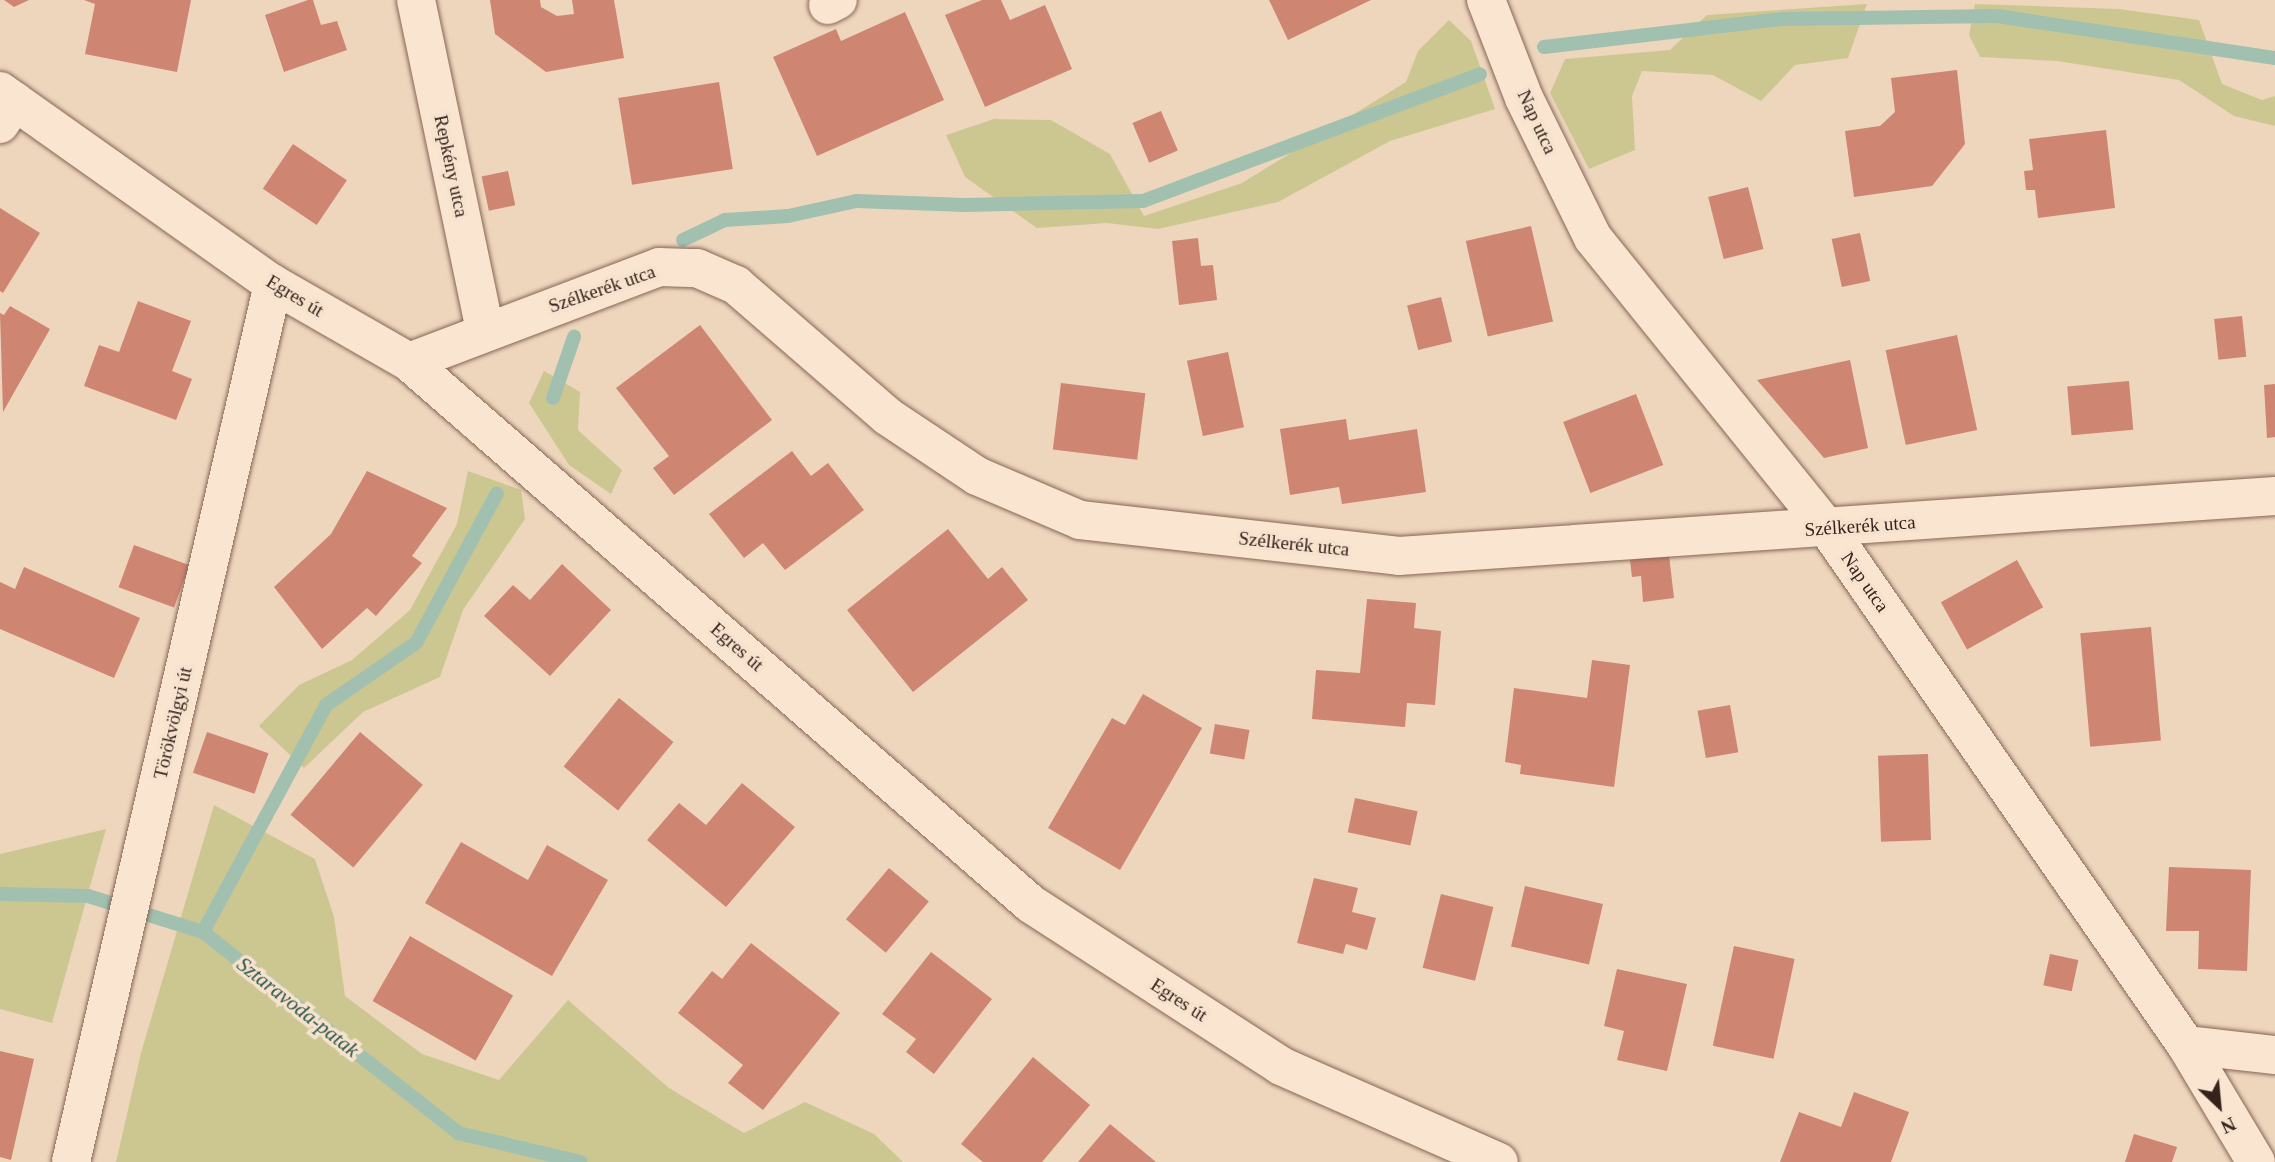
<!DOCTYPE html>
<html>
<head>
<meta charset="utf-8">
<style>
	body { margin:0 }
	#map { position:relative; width:2275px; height:1162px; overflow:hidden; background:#eed6bd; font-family:"Times New Roman",serif }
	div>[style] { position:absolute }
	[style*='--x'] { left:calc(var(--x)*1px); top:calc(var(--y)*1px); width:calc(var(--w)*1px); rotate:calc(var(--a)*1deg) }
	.green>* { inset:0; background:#ccc791 }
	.stream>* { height:14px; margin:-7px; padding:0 7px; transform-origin:7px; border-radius:7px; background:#a1c0b0 }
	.building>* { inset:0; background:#ce8572; transform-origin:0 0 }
	.roads { filter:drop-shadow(0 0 2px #876656) drop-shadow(0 0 2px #876656) }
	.street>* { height:38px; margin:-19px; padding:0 19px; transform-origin:19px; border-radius:19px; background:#f9e5d0 }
	.secondary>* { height:38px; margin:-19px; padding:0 19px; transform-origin:19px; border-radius:19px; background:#f9e5d0 }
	span { translate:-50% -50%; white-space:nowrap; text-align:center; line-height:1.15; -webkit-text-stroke:7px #f6e2cd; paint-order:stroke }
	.street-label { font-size:19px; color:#35231b }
	.water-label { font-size:21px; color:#2a564a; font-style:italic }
	.north { position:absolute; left:2184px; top:1071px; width:70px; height:70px; -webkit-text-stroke:5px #f6e2cd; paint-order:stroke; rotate:154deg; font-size:19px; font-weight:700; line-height:28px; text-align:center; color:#35231b }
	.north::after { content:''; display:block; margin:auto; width:24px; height:32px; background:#35231b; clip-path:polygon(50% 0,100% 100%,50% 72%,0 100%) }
</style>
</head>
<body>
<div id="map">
	<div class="green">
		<i style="clip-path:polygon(1867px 4px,1848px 58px,1795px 65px,1761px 101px,1713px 75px,1642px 71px,1632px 96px,1635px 150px,1589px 169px,1550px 93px,1565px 59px,1670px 50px,1707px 15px)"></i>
		<i style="clip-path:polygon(1975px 4px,2119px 9px,2199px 20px,2222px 84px,2262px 100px,2275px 96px,2275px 126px,2234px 116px,2179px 80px,2057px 61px,1980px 57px,1969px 35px)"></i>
		<i style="clip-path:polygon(1449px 20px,1471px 41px,1495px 109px,1390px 141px,1278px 202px,1158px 229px,1107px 223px,1037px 228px,965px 177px,946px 135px,994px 119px,1051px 120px,1110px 154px,1144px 216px,1242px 183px,1406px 82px,1418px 51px)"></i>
		<i style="clip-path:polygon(544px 371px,580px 392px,578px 430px,622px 470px,611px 494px,569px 465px,529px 403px)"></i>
		<i style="clip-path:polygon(468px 471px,521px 490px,525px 519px,463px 610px,440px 677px,363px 712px,304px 768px,259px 726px,299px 685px,352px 660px,410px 610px,457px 524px)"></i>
		<i style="clip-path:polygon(214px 805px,315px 859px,334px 917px,345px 996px,422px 1054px,499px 1080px,568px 1000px,669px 1088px,744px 1133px,805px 1102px,874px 1134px,903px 1162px,116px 1162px,141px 1053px)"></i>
		<i style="clip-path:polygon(106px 829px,52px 1023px,0 1009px,0 854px)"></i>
	</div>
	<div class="stream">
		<i style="--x:1544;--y:47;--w:241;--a:-6.7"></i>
		<i style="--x:1783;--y:19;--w:214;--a:-0.8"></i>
		<i style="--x:1997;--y:16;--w:281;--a:8.6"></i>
		<i style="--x:683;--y:240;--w:47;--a:-25.5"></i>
		<i style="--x:725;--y:220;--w:63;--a:-3.6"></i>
		<i style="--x:788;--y:216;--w:70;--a:-12.4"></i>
		<i style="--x:856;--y:201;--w:109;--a:2.1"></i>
		<i style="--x:965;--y:205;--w:178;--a:-1.3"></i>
		<i style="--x:1143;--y:201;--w:360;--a:-20.6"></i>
		<i style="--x:553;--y:398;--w:65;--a:-71"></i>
		<i style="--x:0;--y:894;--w:88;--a:1.3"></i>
		<i style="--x:88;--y:896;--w:121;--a:17.4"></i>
		<i style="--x:203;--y:932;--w:325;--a:38.2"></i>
		<i style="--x:458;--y:1133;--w:126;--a:13.3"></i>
		<i style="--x:203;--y:932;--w:258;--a:-61.5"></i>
		<i style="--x:326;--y:705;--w:109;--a:-34.6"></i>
		<i style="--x:416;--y:643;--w:170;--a:-61.6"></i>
	</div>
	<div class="building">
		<i style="clip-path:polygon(4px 0,29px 0,14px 7px)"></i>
		<i style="clip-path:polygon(191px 0,177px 72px,85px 54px,95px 4px,84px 0)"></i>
		<i style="clip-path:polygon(308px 0,313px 0,321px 25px,337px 21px,347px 50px,284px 72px,265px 15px)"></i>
		<i style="clip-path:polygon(490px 0,540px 0,541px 7px,557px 16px,574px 14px,572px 0,614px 0,624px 58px,546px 72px,495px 34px)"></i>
		<i style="clip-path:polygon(982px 0,1001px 0,1010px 20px,1045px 5px,1072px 69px,985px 107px,945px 15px)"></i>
		<i style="clip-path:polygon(1269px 0,1371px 0,1288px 40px)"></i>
		<i style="clip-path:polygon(905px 12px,944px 100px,817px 156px,773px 57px,836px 29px,841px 41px)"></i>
		<i style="clip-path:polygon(1957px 70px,1965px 144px,1932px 186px,1854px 197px,1845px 131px,1880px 126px,1895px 112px,1891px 78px)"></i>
		<i style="left:719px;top:82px;width:88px;height:102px;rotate:81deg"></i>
		<i style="left:1161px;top:111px;width:43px;height:31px;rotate:67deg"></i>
		<i style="clip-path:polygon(2106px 130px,2115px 208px,2038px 218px,2035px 190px,2026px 190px,2024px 171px,2033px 170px,2029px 139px)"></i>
		<i style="left:293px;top:144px;width:65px;height:54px;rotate:34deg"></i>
		<i style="left:508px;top:171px;width:35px;height:27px;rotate:78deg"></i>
		<i style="left:1748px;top:187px;width:64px;height:41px;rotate:76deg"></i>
		<i style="clip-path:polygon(0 208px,40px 233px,3px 293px,0 291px)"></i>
		<i style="left:1531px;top:226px;width:98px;height:67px;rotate:77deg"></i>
		<i style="left:1860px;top:233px;width:49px;height:29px;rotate:78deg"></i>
		<i style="clip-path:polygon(1198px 238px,1201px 266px,1213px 265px,1217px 300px,1179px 305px,1172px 241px)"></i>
		<i style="left:1441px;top:297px;width:46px;height:35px;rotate:76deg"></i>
		<i style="clip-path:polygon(138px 301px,191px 321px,172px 371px,192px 379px,176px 420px,84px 386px,99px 345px,119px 352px)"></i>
		<i style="clip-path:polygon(10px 306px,50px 329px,3px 412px,0 313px,4px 315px)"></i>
		<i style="left:2242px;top:316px;width:41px;height:28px;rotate:84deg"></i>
		<i style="clip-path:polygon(700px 325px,772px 420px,674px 495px,653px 468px,669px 456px,616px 388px)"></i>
		<i style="left:1957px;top:335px;width:97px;height:73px;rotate:78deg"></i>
		<i style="left:1228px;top:352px;width:77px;height:42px;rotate:78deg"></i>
		<i style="clip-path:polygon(1850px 360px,1868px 448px,1824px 458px,1757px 380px)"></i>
		<i style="left:2129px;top:381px;width:49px;height:62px;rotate:85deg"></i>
		<i style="left:1061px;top:383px;width:85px;height:67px;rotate:7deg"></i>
		<i style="clip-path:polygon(2275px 384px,2275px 437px,2267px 438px,2264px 385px)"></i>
		<i style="left:1636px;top:394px;width:76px;height:78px;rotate:69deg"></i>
		<i style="clip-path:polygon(1346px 419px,1349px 440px,1417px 429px,1426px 492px,1342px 504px,1339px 487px,1290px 495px,1280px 429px)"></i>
		<i style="clip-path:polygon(792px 451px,811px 476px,828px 463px,864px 510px,785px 570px,763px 543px,744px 558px,709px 514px)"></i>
		<i style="clip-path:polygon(367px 471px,447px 508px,412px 556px,422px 563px,376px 616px,367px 608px,322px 649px,274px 587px,331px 534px)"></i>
		<i style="clip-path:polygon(948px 529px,988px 579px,1002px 567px,1028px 600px,913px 692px,847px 610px)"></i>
		<i style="left:134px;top:545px;width:59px;height:45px;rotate:20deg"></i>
		<i style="clip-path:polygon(1669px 555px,1674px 598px,1643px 602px,1641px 576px,1632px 577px,1630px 560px)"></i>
		<i style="left:2017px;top:560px;width:54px;height:87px;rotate:61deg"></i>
		<i style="clip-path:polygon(562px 564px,611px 610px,550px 676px,484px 616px,513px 585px,530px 600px)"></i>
		<i style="clip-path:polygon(24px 567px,140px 618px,114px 678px,0 629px,0 582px,15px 589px)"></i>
		<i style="clip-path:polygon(1367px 599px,1416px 603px,1414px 628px,1441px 631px,1435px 705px,1407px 703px,1405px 727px,1312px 719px,1316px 670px,1360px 673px)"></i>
		<i style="left:2151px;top:627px;width:114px;height:71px;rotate:85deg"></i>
		<i style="clip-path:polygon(1592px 660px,1630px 665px,1614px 787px,1520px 774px,1521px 765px,1505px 762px,1514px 688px,1587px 698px)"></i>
		<i style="clip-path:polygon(1143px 694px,1202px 728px,1120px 870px,1048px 828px,1112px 718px,1125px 725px)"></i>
		<i style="left:619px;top:698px;width:70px;height:88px;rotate:39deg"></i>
		<i style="left:1730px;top:705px;width:48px;height:33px;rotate:80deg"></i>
		<i style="left:1215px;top:724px;width:35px;height:30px;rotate:10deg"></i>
		<i style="left:207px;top:732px;width:65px;height:43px;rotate:19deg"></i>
		<i style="left:360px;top:732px;width:82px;height:108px;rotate:40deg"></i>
		<i style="left:1928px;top:754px;width:86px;height:50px;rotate:88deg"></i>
		<i style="clip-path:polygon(742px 783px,795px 827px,726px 907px,647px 840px,679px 803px,706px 825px)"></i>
		<i style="left:1355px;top:798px;width:64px;height:35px;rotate:12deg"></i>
		<i style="clip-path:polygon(461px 842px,528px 880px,547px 845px,608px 880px,552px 976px,425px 903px)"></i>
		<i style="clip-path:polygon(2169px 867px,2251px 870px,2247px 971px,2198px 969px,2199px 931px,2166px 931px)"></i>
		<i style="left:889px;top:868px;width:52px;height:67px;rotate:40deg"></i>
		<i style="clip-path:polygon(1314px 878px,1358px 888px,1352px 912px,1376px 918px,1367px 950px,1346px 944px,1343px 954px,1297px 943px)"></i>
		<i style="left:1525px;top:886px;width:80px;height:62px;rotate:13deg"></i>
		<i style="left:1441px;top:894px;width:54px;height:76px;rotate:14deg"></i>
		<i style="left:410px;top:936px;width:119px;height:75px;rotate:30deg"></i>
		<i style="clip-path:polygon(751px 943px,840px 1013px,763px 1110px,728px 1083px,743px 1065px,678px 1013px,712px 971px,722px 979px)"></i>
		<i style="left:1734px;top:946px;width:62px;height:102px;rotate:12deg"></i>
		<i style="clip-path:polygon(931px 952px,992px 999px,934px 1074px,906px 1052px,916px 1039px,882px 1014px)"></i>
		<i style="left:2050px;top:954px;width:29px;height:32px;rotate:12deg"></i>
		<i style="clip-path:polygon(1617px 969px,1687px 984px,1667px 1071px,1617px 1060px,1624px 1031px,1604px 1026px)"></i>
		<i style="clip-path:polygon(0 1051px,34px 1059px,11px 1160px,0 1157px)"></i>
		<i style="clip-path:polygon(1033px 1057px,1090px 1105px,1042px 1162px,983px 1162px,961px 1144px)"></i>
		<i style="clip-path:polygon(1854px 1092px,1909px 1112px,1891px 1162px,1780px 1162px,1799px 1112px,1841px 1127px)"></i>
		<i style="clip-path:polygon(1110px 1124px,1156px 1162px,1078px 1162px)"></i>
		<i style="clip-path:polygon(2134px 1134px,2177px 1147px,2172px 1162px,2125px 1162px)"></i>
	</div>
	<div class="roads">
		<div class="street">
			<i style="--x:416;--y:0;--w:338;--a:78.2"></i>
			<i style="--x:1486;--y:0;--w:105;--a:68.8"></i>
			<i style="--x:1524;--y:98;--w:156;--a:63.8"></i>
			<i style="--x:1593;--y:238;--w:374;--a:51.1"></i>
			<i style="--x:1828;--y:529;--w:628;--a:55.25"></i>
			<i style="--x:2186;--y:1045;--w:136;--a:59.1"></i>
			<i style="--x:828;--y:5;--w:11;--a:-27"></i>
			<i style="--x:0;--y:124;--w:27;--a:-57"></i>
			<i style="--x:273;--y:284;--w:157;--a:29.8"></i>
			<i style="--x:409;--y:362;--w:825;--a:41.07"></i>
			<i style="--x:1031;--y:904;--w:298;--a:32.9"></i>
			<i style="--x:1281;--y:1066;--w:238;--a:23.8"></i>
			<i style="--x:409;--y:362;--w:267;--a:-20.8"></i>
			<i style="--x:659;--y:267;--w:38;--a:2"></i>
			<i style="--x:697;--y:268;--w:43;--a:23.6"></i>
			<i style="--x:736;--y:285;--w:200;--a:40.9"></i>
			<i style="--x:887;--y:416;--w:108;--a:33.7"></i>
			<i style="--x:977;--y:476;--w:112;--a:23.1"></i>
			<i style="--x:1080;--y:520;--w:321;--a:6.4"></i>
			<i style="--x:1399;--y:556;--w:878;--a:-3.92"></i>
			<i style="--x:2186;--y:1045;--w:90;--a:6.4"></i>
		</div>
		<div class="secondary">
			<i style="--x:0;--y:91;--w:334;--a:35.3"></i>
			<i style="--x:273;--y:284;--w:901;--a:102.96"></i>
		</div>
	</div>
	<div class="street-label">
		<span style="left:1537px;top:122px;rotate:65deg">Nap utca</span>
		<span style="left:451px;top:166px;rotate:78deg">Repkény utca</span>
		<span style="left:602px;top:289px;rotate:-19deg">Szélkerék utca</span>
		<span style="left:295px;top:296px;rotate:31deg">Egres út</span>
		<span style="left:1860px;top:526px;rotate:-4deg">Szélkerék utca</span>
		<span style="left:1294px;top:544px;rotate:6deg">Szélkerék utca</span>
		<span style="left:1865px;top:582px;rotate:55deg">Nap utca</span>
		<span style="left:737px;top:647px;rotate:41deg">Egres út</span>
		<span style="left:173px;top:723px;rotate:-77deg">Törökvölgyi út</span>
		<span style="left:1179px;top:1000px;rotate:33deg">Egres út</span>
	</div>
	<div class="water-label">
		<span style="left:298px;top:1007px;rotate:38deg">Sztaravoda-patak</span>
	</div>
	<div class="north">N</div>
</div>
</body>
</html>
